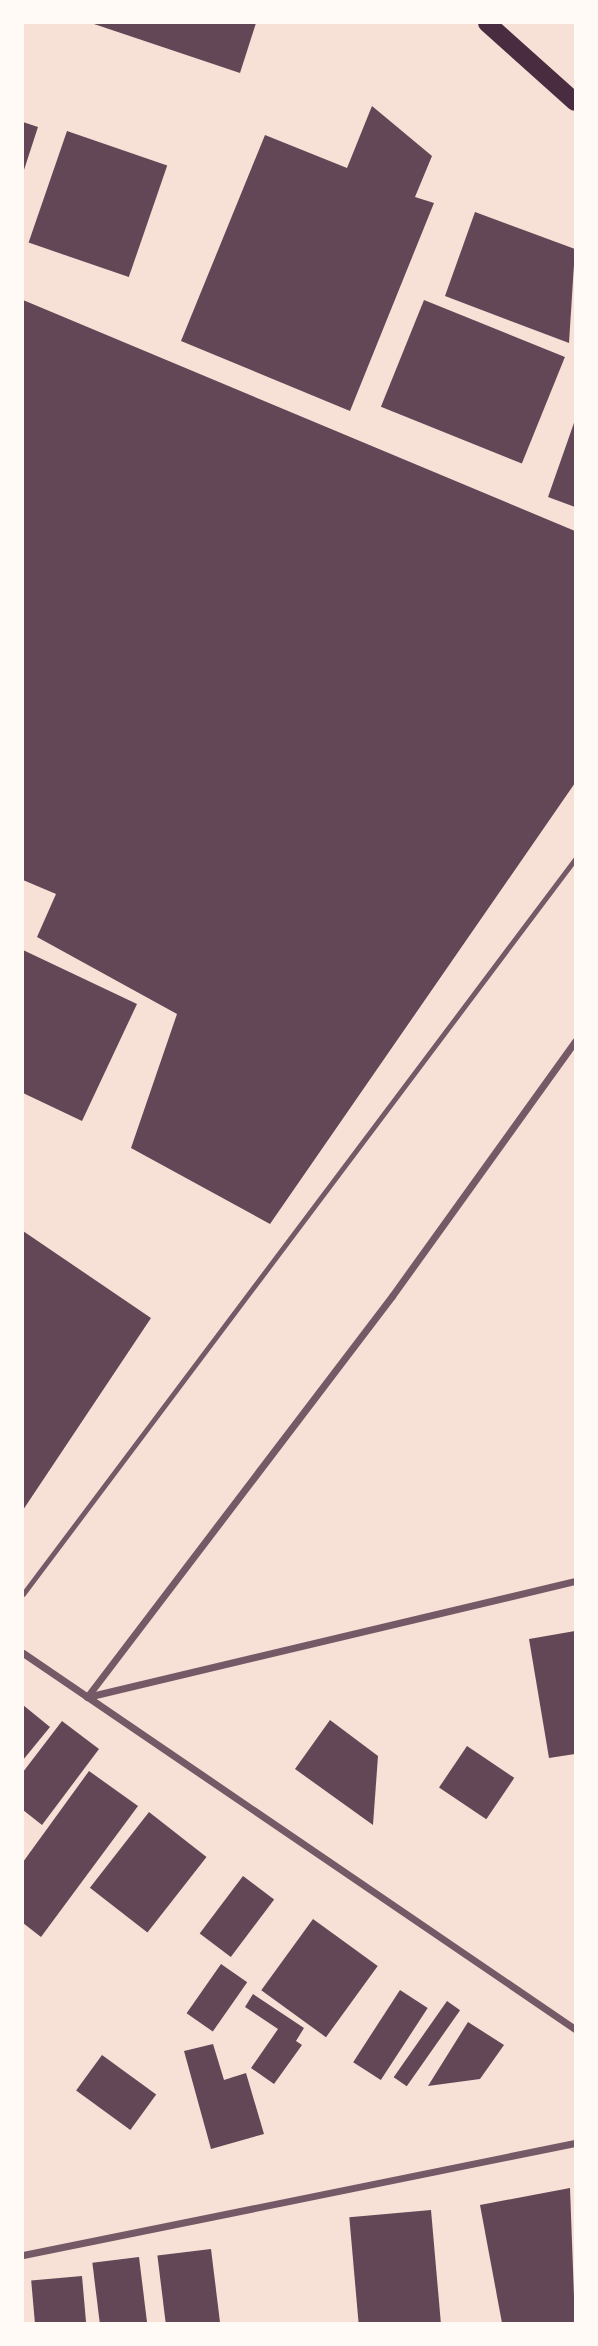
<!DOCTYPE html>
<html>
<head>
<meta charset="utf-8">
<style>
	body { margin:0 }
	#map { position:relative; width:598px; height:2346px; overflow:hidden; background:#f7e1d7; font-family:Figtree,sans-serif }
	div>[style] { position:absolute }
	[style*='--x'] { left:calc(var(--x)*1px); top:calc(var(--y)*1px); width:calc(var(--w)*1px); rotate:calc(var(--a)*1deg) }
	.building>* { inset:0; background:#644757; transform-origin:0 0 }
	.service>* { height:5px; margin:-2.5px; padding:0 2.5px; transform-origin:2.5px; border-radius:2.5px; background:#755966 }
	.minor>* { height:7px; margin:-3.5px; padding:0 3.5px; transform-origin:3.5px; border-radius:3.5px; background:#755966 }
	.primary>* { height:18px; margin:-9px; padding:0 9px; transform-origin:9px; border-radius:9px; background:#4a2c40 }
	span { translate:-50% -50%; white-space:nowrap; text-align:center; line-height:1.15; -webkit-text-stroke:7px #fffaf5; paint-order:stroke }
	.frame { position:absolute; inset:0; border:24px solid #fffaf5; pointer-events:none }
</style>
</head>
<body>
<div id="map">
	<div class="building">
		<i style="clip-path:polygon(91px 23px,256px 23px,240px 73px)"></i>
		<i style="clip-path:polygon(372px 106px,432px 156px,415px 197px,434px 203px,350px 411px,181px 341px,265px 135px,347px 168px)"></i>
		<i style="clip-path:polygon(23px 122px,38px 127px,23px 173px)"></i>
		<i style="left:67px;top:131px;width:106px;height:118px;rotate:19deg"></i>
		<i style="clip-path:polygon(475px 212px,575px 249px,569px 343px,445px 296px)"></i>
		<i style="clip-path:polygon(23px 300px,575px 531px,575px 783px,270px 1224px,131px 1148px,177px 1014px,37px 937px,56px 894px,23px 880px)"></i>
		<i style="left:424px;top:300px;width:152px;height:115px;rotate:22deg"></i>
		<i style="clip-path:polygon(575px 420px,575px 507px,548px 497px)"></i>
		<i style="clip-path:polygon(23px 950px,137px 1004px,82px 1121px,23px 1093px)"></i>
		<i style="clip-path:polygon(23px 1231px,151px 1318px,23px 1510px)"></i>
		<i style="clip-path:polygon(575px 1631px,575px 1754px,549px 1758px,529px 1639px)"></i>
		<i style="clip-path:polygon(23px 1705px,50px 1727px,23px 1760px)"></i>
		<i style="clip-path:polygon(330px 1720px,378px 1756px,373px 1825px,295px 1769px)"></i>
		<i style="clip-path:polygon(62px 1721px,99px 1749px,42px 1825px,23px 1810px,23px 1772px)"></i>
		<i style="left:467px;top:1746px;width:57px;height:50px;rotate:34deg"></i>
		<i style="clip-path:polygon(89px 1771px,138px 1806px,41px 1937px,23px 1923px,23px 1862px)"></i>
		<i style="left:149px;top:1812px;width:73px;height:96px;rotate:38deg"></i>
		<i style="left:243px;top:1876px;width:39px;height:72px;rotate:37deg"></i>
		<i style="left:313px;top:1919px;width:80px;height:88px;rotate:36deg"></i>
		<i style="left:221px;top:1964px;width:32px;height:60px;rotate:35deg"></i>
		<i style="left:400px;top:1990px;width:33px;height:86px;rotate:33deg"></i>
		<i style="clip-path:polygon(253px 1994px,304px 2028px,296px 2041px,302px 2045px,274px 2084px,251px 2068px,278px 2029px,245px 2007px)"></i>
		<i style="left:447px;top:2001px;width:16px;height:93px;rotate:35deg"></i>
		<i style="clip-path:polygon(468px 2022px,504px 2045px,480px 2079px,428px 2086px)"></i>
		<i style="clip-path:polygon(213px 2044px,224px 2080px,246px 2073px,264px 2134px,211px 2149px,184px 2051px)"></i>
		<i style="left:102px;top:2055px;width:67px;height:44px;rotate:36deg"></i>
		<i style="clip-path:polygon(570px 2188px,575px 2323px,502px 2323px,480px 2205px)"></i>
		<i style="left:431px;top:2210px;width:113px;height:82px;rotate:85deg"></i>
		<i style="left:211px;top:2249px;width:75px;height:54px;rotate:83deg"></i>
		<i style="left:139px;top:2257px;width:66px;height:47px;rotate:83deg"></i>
		<i style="left:82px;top:2276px;width:47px;height:51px;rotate:85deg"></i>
	</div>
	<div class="service">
		<i style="--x:23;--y:1594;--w:919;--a:-53.09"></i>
	</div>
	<div class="minor">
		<i style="--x:23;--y:1653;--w:668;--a:34.26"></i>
		<i style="--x:87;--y:1697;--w:504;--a:-52.74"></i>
		<i style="--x:392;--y:1296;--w:314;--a:-54.3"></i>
		<i style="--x:87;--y:1697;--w:502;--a:-13.37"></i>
		<i style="--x:23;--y:2255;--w:563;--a:-11.47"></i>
	</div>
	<div class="primary">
		<i style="--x:487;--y:23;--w:118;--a:41.9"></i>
	</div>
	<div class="frame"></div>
</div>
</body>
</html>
